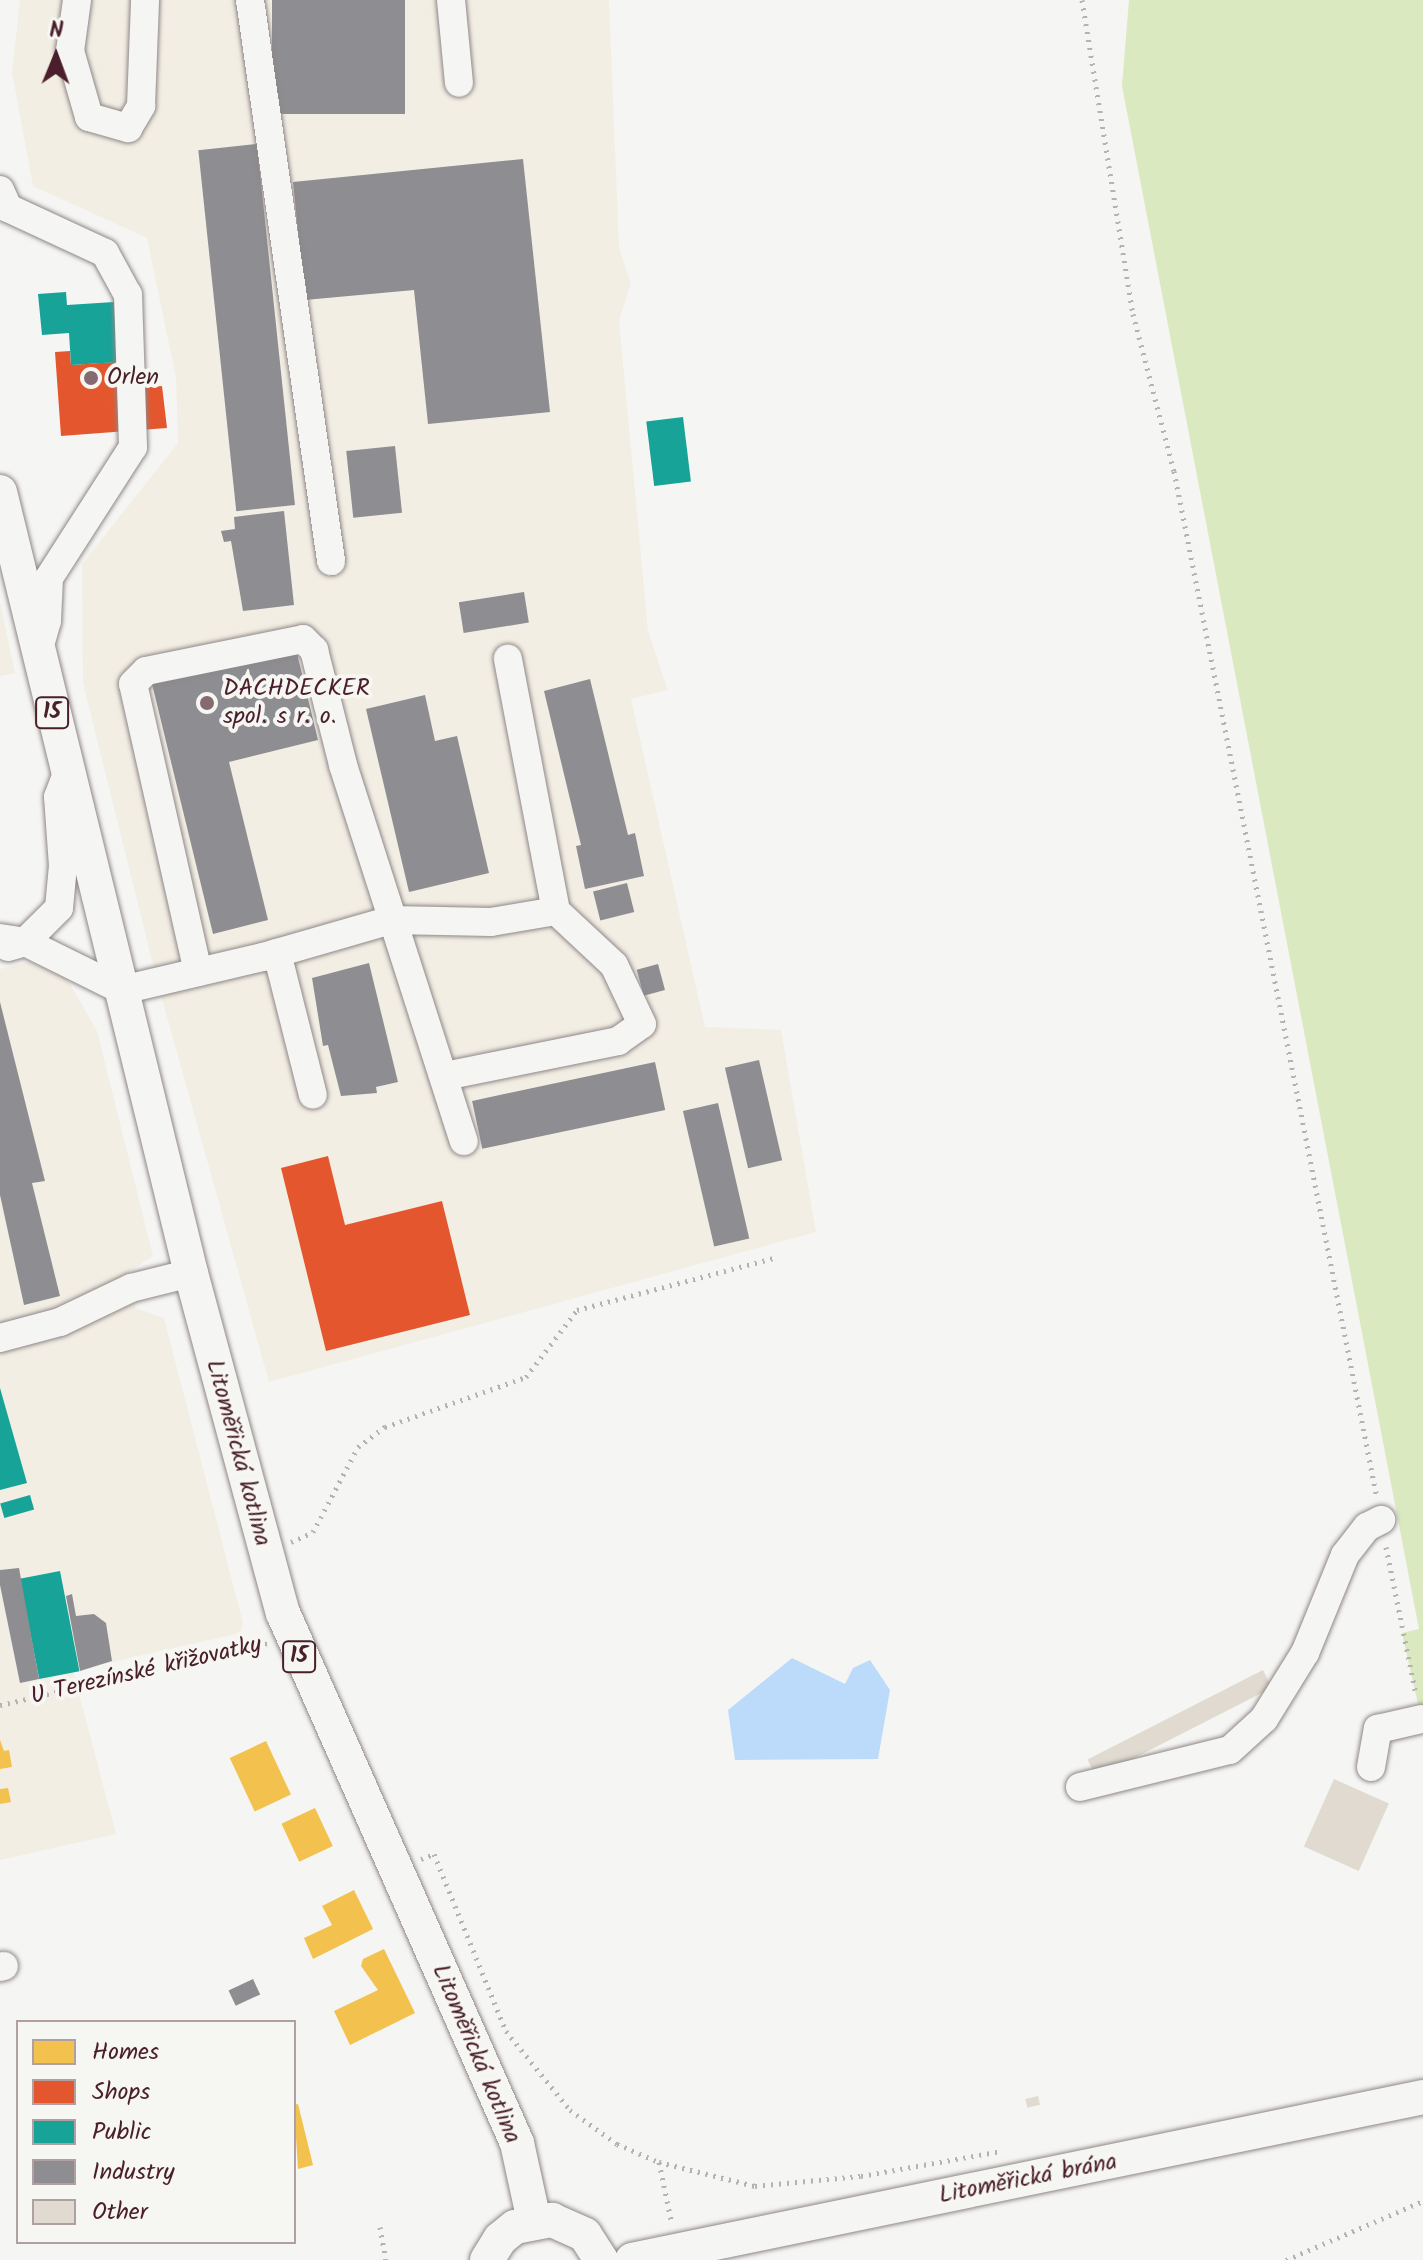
<!DOCTYPE html>
<html>
<head>
<meta charset="utf-8">
<style>
	body { margin:0 }
	#map { position:relative; width:1423px; height:2260px; overflow:hidden; background:#f5f5f3; font-family:Kalam,sans-serif }
	div>[style] { position:absolute }
	[style*='--x'] { left:calc(var(--x)*1px); top:calc(var(--y)*1px); width:calc(var(--w)*1px); rotate:calc(var(--a)*1deg) }
	.built>* { inset:0; background:#f3eee4 }
	.green>* { inset:0; background:#dae9c0 }
	.water>* { inset:0; background:#bcdbfb }
	.homes>* { inset:0; background:#f2c14e; transform-origin:0 0 }
	.shops>* { inset:0; background:#e4572e }
	.public>* { inset:0; background:#17a398; transform-origin:0 0 }
	.industry>* { inset:0; background:#8d8d92; transform-origin:0 0 }
	.building>* { inset:0; background:#e0dad0; transform-origin:0 0 }
	.path>* { height:5px; margin-top:-2.5px; transform-origin:0; background:repeating-linear-gradient(90deg,#b6b2b2 0 2px,transparent 0 8px) }
	.roads { filter:drop-shadow(0 0 2px #8f8788) drop-shadow(0 0 2px #8f8788) }
	.minor>* { height:28px; margin:-14px; padding:0 14px; transform-origin:14px; border-radius:14px; background:#f5f5f3 }
	.major>* { height:34px; margin:-17px; padding:0 17px; transform-origin:17px; border-radius:17px; background:#f5f5f3 }
	.dots>* { width:22px; height:22px; translate:-50% -50%; box-sizing:border-box; border:4px solid #f6f6f2; border-radius:50% }
	span { translate:-50% -50%; white-space:nowrap; text-align:center; line-height:1.15; -webkit-text-stroke:8px #f6f6f2; paint-order:stroke }
	.shield-label span { padding:2px 6px; background:#f6f6f2; border:2px solid; border-radius:6px; -webkit-text-stroke-width:0 }
	.shield-label { font-size:22px; color:#4a1f2b; font-weight:700 }
	.poi-label { font-size:24px; color:#4a1f2b }
	.left { translate:0 -50%; text-align:left }
	.street-label { font-size:24px; color:#4a1f2b }
	.legend { position:absolute; left:16px; top:2020px; width:280px; height:224px; box-sizing:border-box; background:#f6f6f2; border:2px solid #b1a0a2; margin:0; padding:10px 14px; list-style:none; font-size:24px; color:#4a1f2b }
	.legend li { display:flex; align-items:center; gap:16px; height:40px }
	.legend b { width:40px; border:2px solid #b1a0a2 }
	.north { position:absolute; left:16px; top:16px; width:80px; height:80px; -webkit-text-stroke:6px #f6f6f2; paint-order:stroke; rotate:1deg; font-size:22px; font-weight:700; line-height:32px; text-align:center; color:#4a1f2b }
	.north::after { content:''; display:block; margin:auto; width:28px; height:36px; background:#4a1f2b; clip-path:polygon(50% 0,100% 100%,50% 72%,0 100%) }
</style>
</head>
<body>
<div id="map">
	<div class="built">
		<i style="clip-path:polygon(20px 0,609px 0,619px 248px,631px 283px,619px 320px,648px 631px,668px 690px,631px 699px,705px 1027px,781px 1030px,816px 1232px,269px 1382px,157px 981px,83px 683px,82px 564px,178px 443px,176px 378px,147px 238px,33px 186px,12px 72px)"></i>
		<i style="clip-path:polygon(0 602px,15px 673px,0 676px)"></i>
		<i style="clip-path:polygon(29px 962px,65px 975px,97px 1031px,153px 1256px,127px 1273px,135px 1308px,164px 1318px,243px 1623px,240px 1633px,73px 1671px,116px 1834px,0 1860px,0 969px)"></i>
	</div>
	<div class="green">
		<i style="clip-path:polygon(1129px 0,1423px 0,1423px 1726px,1402px 1633px,1419px 1629px,1122px 86px)"></i>
	</div>
	<div class="water">
		<i style="clip-path:polygon(792px 1658px,845px 1684px,853px 1668px,870px 1660px,890px 1690px,878px 1759px,735px 1760px,728px 1710px)"></i>
	</div>
	<div class="homes">
		<i style="clip-path:polygon(0 1740px,4px 1751px,9px 1750px,12px 1767px,0 1769px)"></i>
		<i style="left:266px;top:1741px;width:59px;height:40px;rotate:65deg"></i>
		<i style="clip-path:polygon(8px 1788px,11px 1802px,0 1804px,0 1789px)"></i>
		<i style="left:315px;top:1808px;width:42px;height:37px;rotate:65deg"></i>
		<i style="clip-path:polygon(354px 1890px,373px 1929px,313px 1959px,304px 1938px,332px 1925px,322px 1906px)"></i>
		<i style="clip-path:polygon(384px 1949px,415px 2013px,350px 2045px,334px 2011px,378px 1990px,361px 1966px,363px 1959px)"></i>
		<i style="clip-path:polygon(298px 2104px,313px 2165px,298px 2169px,294px 2105px)"></i>
	</div>
	<div class="shops">
		<i style="clip-path:polygon(70px 351px,71px 365px,115px 362px,117px 390px,162px 386px,167px 428px,61px 436px,55px 352px)"></i>
		<i style="clip-path:polygon(328px 1156px,345px 1225px,442px 1201px,470px 1315px,326px 1351px,281px 1168px)"></i>
	</div>
	<div class="public">
		<i style="clip-path:polygon(66px 292px,67px 305px,114px 302px,119px 362px,71px 365px,69px 333px,42px 335px,38px 294px)"></i>
		<i style="left:683px;top:417px;width:65px;height:37px;rotate:83deg"></i>
		<i style="clip-path:polygon(0 1388px,27px 1483px,0 1490px)"></i>
		<i style="left:30px;top:1495px;width:15px;height:31px;rotate:74deg"></i>
		<i style="left:60px;top:1571px;width:102px;height:41px;rotate:79deg"></i>
	</div>
	<div class="industry">
		<i style="left:272px;top:0;width:133px;height:114px"></i>
		<i style="left:257px;top:144px;width:363px;height:59px;rotate:84deg"></i>
		<i style="clip-path:polygon(523px 159px,550px 412px,428px 424px,414px 290px,305px 300px,293px 182px)"></i>
		<i style="left:395px;top:446px;width:67px;height:49px;rotate:84deg"></i>
		<i style="clip-path:polygon(284px 511px,294px 605px,243px 611px,231px 541px,224px 542px,221px 531px,235px 529px,234px 517px)"></i>
		<i style="left:524px;top:592px;width:31px;height:66px;rotate:81deg"></i>
		<i style="clip-path:polygon(296px 649px,318px 740px,229px 762px,268px 920px,213px 934px,152px 684px)"></i>
		<i style="clip-path:polygon(590px 679px,628px 835px,635px 833px,644px 876px,585px 889px,576px 846px,581px 845px,544px 691px)"></i>
		<i style="clip-path:polygon(425px 695px,435px 741px,457px 736px,489px 873px,409px 892px,366px 709px)"></i>
		<i style="left:627px;top:883px;width:30px;height:35px;rotate:76deg"></i>
		<i style="clip-path:polygon(369px 963px,398px 1082px,376px 1087px,377px 1093px,341px 1096px,328px 1045px,323px 1046px,312px 978px)"></i>
		<i style="left:658px;top:964px;width:27px;height:22px;rotate:75deg"></i>
		<i style="clip-path:polygon(0 1002px,45px 1181px,32px 1183px,60px 1296px,24px 1305px,0 1195px)"></i>
		<i style="left:759px;top:1060px;width:103px;height:35px;rotate:77deg"></i>
		<i style="left:655px;top:1062px;width:49px;height:187px;rotate:78deg"></i>
		<i style="left:718px;top:1103px;width:139px;height:36px;rotate:77deg"></i>
		<i style="clip-path:polygon(19px 1568px,39px 1679px,20px 1683px,0 1585px,0 1570px)"></i>
		<i style="clip-path:polygon(72px 1594px,76px 1616px,94px 1614px,106px 1623px,112px 1661px,80px 1671px,66px 1596px)"></i>
		<i style="left:253px;top:1979px;width:17px;height:27px;rotate:65deg"></i>
	</div>
	<div class="building">
		<i style="left:1263px;top:1670px;width:20px;height:197px;rotate:63deg"></i>
		<i style="left:1334px;top:1779px;width:60px;height:74px;rotate:24deg"></i>
		<i style="left:1038px;top:2096px;width:9px;height:13px;rotate:77deg"></i>
	</div>
	<div class="path">
		<i style="--x:1082;--y:0;--w:318;--a:80.8"></i>
		<i style="--x:1133;--y:314;--w:162;--a:75.4"></i>
		<i style="--x:1174;--y:471;--w:1047;--a:78.82"></i>
		<i style="--x:291;--y:1542;--w:24;--a:-24"></i>
		<i style="--x:313;--y:1532;--w:96;--a:-62.1"></i>
		<i style="--x:358;--y:1447;--w:34;--a:-37"></i>
		<i style="--x:385;--y:1427;--w:150;--a:-19.5"></i>
		<i style="--x:526;--y:1377;--w:84;--a:-52.7"></i>
		<i style="--x:577;--y:1310;--w:207;--a:-14.8"></i>
		<i style="--x:1386;--y:1547;--w:150;--a:78.5"></i>
		<i style="--x:0;--y:1705;--w:275;--a:-13"></i>
		<i style="--x:421;--y:1859;--w:14;--a:-21"></i>
		<i style="--x:434;--y:1854;--w:191;--a:67.9"></i>
		<i style="--x:506;--y:2031;--w:102;--a:51"></i>
		<i style="--x:570;--y:2110;--w:58;--a:35.9"></i>
		<i style="--x:617;--y:2144;--w:46;--a:23.2"></i>
		<i style="--x:659;--y:2162;--w:99;--a:14"></i>
		<i style="--x:755;--y:2186;--w:106;--a:-5.4"></i>
		<i style="--x:861;--y:2176;--w:142;--a:-10.1"></i>
		<i style="--x:659;--y:2162;--w:63;--a:78.2"></i>
		<i style="--x:380;--y:2227;--w:34;--a:80"></i>
		<i style="--x:1286;--y:2260;--w:149;--a:-23.3"></i>
	</div>
	<div class="roads">
		<div class="minor">
			<i style="--x:77;--y:0;--w:51;--a:97.8"></i>
			<i style="--x:70;--y:51;--w:69;--a:73.9"></i>
			<i style="--x:89;--y:117;--w:41;--a:15.8"></i>
			<i style="--x:128;--y:128;--w:26;--a:-59"></i>
			<i style="--x:141;--y:106;--w:106;--a:-87.8"></i>
			<i style="--x:250;--y:0;--w:567;--a:81.78"></i>
			<i style="--x:451;--y:0;--w:83;--a:84.5"></i>
			<i style="--x:0;--y:190;--w:20;--a:66"></i>
			<i style="--x:8;--y:208;--w:107;--a:24.9"></i>
			<i style="--x:105;--y:253;--w:48;--a:61.3"></i>
			<i style="--x:128;--y:295;--w:152;--a:88.1"></i>
			<i style="--x:133;--y:447;--w:156;--a:122.7"></i>
			<i style="--x:49;--y:578;--w:43;--a:92.7"></i>
			<i style="--x:47;--y:621;--w:32;--a:106"></i>
			<i style="--x:0;--y:938;--w:25;--a:9"></i>
			<i style="--x:25;--y:942;--w:108;--a:26.3"></i>
			<i style="--x:122;--y:990;--w:145;--a:-13.2"></i>
			<i style="--x:263;--y:957;--w:133;--a:-16.1"></i>
			<i style="--x:391;--y:920;--w:100;--a:1.1"></i>
			<i style="--x:491;--y:922;--w:66;--a:-9.6"></i>
			<i style="--x:8;--y:947;--w:18;--a:-16"></i>
			<i style="--x:25;--y:942;--w:48;--a:-45"></i>
			<i style="--x:59;--y:908;--w:42;--a:-84.6"></i>
			<i style="--x:63;--y:866;--w:69;--a:-94.1"></i>
			<i style="--x:58;--y:797;--w:26;--a:-69"></i>
			<i style="--x:277;--y:953;--w:146;--a:75.8"></i>
			<i style="--x:198;--y:972;--w:295;--a:-102.7"></i>
			<i style="--x:133;--y:684;--w:18;--a:-45"></i>
			<i style="--x:146;--y:671;--w:160;--a:-11.5"></i>
			<i style="--x:303;--y:639;--w:16;--a:45"></i>
			<i style="--x:314;--y:650;--w:119;--a:75.8"></i>
			<i style="--x:343;--y:765;--w:395;--a:72.2"></i>
			<i style="--x:445;--y:1076;--w:177;--a:-11.4"></i>
			<i style="--x:618;--y:1041;--w:29;--a:-35"></i>
			<i style="--x:642;--y:1024;--w:65;--a:-115.4"></i>
			<i style="--x:614;--y:965;--w:79;--a:-137"></i>
			<i style="--x:556;--y:911;--w:257;--a:-100.8"></i>
			<i style="--x:0;--y:1338;--w:62;--a:-14.9"></i>
			<i style="--x:60;--y:1322;--w:79;--a:-25.6"></i>
			<i style="--x:131;--y:1288;--w:62;--a:-14"></i>
			<i style="--x:1371;--y:1767;--w:39;--a:-80"></i>
			<i style="--x:1378;--y:1729;--w:44;--a:-13.1"></i>
			<i style="--x:1080;--y:1787;--w:154;--a:-13.9"></i>
			<i style="--x:1230;--y:1750;--w:46;--a:-42.4"></i>
			<i style="--x:1264;--y:1719;--w:78;--a:-58.2"></i>
			<i style="--x:1305;--y:1653;--w:106;--a:-67.8"></i>
			<i style="--x:1345;--y:1555;--w:36;--a:-52"></i>
			<i style="--x:1367;--y:1527;--w:16;--a:-27"></i>
			<i style="--x:0;--y:1967;--w:4;--a:-14"></i>
		</div>
		<div class="major">
			<i style="--x:0;--y:492;--w:804;--a:76.26"></i>
			<i style="--x:191;--y:1273;--w:352;--a:74.9"></i>
			<i style="--x:283;--y:1613;--w:579;--a:66.18"></i>
			<i style="--x:517;--y:2143;--w:80;--a:77.7"></i>
			<i style="--x:487;--y:2260;--w:25;--a:-58"></i>
			<i style="--x:500;--y:2239;--w:19;--a:-39"></i>
			<i style="--x:515;--y:2227;--w:38;--a:-11"></i>
			<i style="--x:552;--y:2220;--w:36;--a:24"></i>
			<i style="--x:585;--y:2235;--w:30;--a:57"></i>
			<i style="--x:632;--y:2260;--w:808;--a:-11.64"></i>
		</div>
	</div>
	<div class="dots">
		<i style="left:91px;top:378px;background:#866a71"></i>
		<i style="left:207px;top:703px;background:#866a71"></i>
	</div>
	<div class="shield-label">
		<span style="left:52px;top:713px">15</span>
		<span style="left:299px;top:1657px">15</span>
	</div>
	<div class="poi-label">
		<span class="left" style="left:107px;top:378px">Orlen</span>
		<span class="left" style="left:223px;top:703px">DACHDECKER<br>spol. s r. o.</span>
	</div>
	<div class="street-label">
		<span style="left:238px;top:1453px;rotate:75deg">Litoměřická kotlina</span>
		<span style="left:146px;top:1671px;rotate:-13deg">U Terezínské křižovatky</span>
		<span style="left:476px;top:2054px;rotate:67deg">Litoměřická kotlina</span>
		<span style="left:1028px;top:2179px;rotate:-11deg">Litoměřická brána</span>
	</div>
	<ul class="legend">
	<li><b style="height:22px;background:#f2c14e"></b>Homes</li>
	<li><b style="height:22px;background:#e4572e"></b>Shops</li>
	<li><b style="height:22px;background:#17a398"></b>Public</li>
	<li><b style="height:22px;background:#8d8d92"></b>Industry</li>
	<li><b style="height:22px;background:#e0dad0"></b>Other</li>
	</ul>
	<div class="north">N</div>
</div>
</body>
</html>
